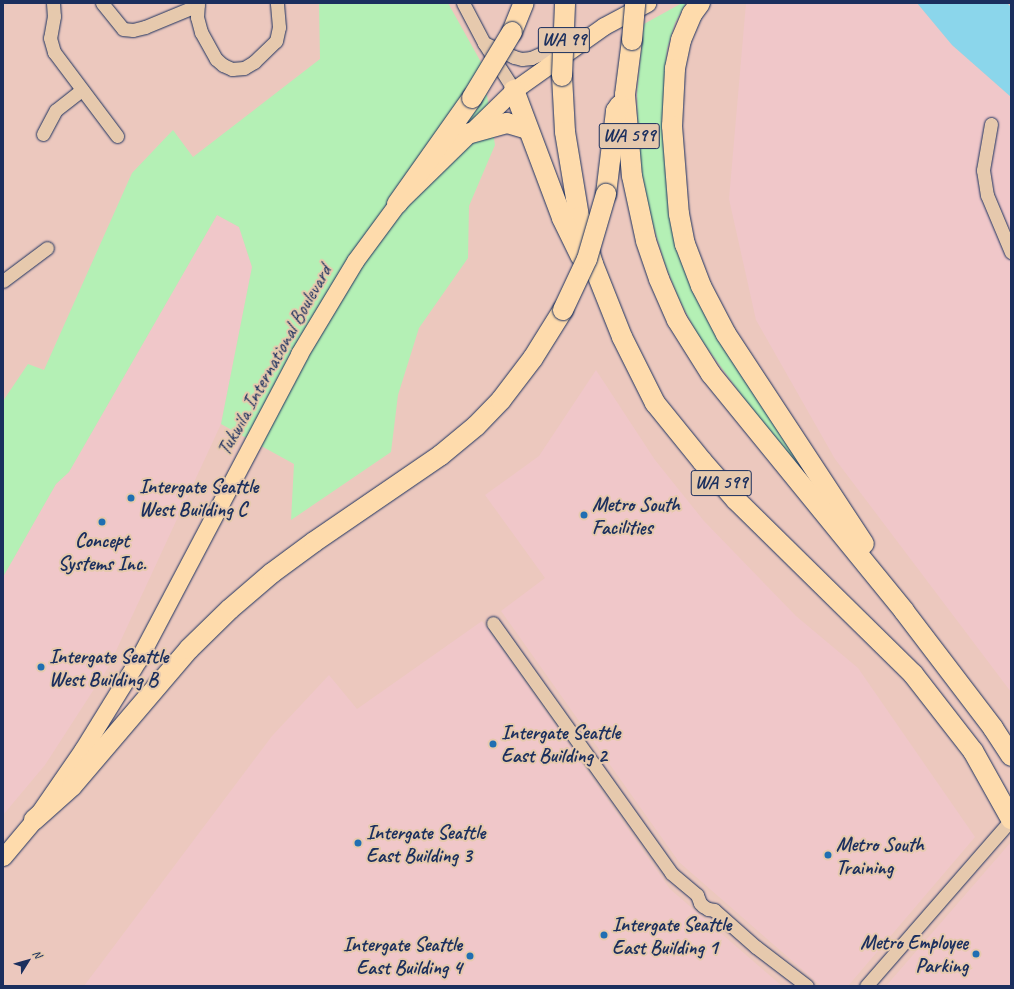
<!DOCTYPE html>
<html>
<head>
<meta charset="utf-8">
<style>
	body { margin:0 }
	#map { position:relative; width:1014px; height:989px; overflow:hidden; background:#ecc8be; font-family:Caveat,sans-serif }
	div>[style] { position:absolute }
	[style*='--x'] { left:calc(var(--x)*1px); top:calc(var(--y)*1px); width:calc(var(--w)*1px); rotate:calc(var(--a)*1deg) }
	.built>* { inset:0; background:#f0c7c9 }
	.green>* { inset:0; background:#b4f0b5 }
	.water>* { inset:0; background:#8bd6eb }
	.roads { filter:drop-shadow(0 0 1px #1b2f5e) drop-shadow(0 0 1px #1b2f5e) }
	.minor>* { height:13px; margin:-6.5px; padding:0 6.5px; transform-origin:6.5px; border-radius:6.5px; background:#e6c9ad }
	.major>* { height:17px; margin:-8.5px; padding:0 8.5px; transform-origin:8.5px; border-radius:8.5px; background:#fedbac }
	.highway>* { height:20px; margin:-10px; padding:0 10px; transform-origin:10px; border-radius:10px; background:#fedbac }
	.bridges { filter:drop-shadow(0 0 1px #1b2f5e) drop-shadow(0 0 1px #1b2f5e) }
	.highway-bridge>* { height:20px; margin:-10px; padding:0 10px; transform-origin:10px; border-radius:10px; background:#fedbac }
	.dots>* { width:11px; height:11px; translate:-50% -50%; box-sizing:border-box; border:2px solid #e6c9ad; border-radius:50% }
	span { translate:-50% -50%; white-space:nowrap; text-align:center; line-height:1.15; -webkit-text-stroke:4px #e6c9ad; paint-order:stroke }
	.shield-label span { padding:1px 3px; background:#e6c9ad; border:1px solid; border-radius:3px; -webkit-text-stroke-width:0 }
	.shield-label { font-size:19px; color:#1b2f5e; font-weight:700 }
	.street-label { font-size:20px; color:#1b2f5e }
	.poi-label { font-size:20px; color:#1b2f5e; font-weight:700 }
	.left { translate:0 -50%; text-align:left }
	.right { translate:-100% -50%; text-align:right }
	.frame { position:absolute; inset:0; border:4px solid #1b2f5e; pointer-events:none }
	.north { position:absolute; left:8px; top:941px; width:40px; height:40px; -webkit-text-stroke:3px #e6c9ad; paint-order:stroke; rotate:53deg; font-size:11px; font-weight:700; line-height:16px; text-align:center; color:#1b2f5e }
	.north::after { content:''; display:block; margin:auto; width:14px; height:18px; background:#1b2f5e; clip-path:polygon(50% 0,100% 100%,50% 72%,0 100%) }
</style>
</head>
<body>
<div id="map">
	<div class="built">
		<i style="clip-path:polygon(746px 3px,917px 3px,952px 45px,1011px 97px,1011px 692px,835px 459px,756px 320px,729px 199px)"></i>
		<i style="clip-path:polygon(217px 215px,239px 227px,252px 267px,221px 424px,109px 666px,45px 765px,3px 815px,3px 577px,56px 484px,69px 472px)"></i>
		<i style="clip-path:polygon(596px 370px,655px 460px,704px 521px,796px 616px,858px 668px,975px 837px,848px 986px,821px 986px,679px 862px,501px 611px,545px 578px,485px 495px,539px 456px)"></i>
		<i style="clip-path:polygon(482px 621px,670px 889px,782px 986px,84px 986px,272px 736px,329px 675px,357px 709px)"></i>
		<i style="clip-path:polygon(1011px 842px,1011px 986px,886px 986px)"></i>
	</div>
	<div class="green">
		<i style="clip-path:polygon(319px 3px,448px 3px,482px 64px,495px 145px,469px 206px,468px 258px,419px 328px,398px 395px,391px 452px,291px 520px,294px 464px,221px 424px,252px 267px,239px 227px,217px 215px,69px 472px,56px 484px,3px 577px,3px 401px,28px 364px,44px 370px,132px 173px,173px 130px,193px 157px,320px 59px)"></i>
		<i style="clip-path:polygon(682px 3px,686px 3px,675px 23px,667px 49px,665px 71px,676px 227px,815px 487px,745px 400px,697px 334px,679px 299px,665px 264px,651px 218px,641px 174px,638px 137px,637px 93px,644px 24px)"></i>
	</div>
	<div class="water">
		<i style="clip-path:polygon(917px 3px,1007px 3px,1011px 7px,1011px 97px,952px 45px)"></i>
	</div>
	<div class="roads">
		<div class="minor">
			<i style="--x:53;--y:3;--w:13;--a:86"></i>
			<i style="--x:54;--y:16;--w:22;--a:100"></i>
			<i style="--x:50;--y:38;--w:15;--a:74"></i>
			<i style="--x:54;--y:52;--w:105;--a:53.1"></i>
			<i style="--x:102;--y:3;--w:33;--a:51"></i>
			<i style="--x:123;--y:29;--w:10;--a:6"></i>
			<i style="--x:133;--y:30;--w:12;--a:-14"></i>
			<i style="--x:145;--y:27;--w:57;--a:-22.5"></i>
			<i style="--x:198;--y:3;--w:14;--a:94"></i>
			<i style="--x:197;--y:17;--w:16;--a:75"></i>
			<i style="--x:201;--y:32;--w:31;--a:61"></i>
			<i style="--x:216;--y:59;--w:9;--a:41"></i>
			<i style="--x:223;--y:65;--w:10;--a:24"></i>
			<i style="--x:232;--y:69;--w:12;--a:-5"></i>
			<i style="--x:244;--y:68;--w:12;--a:-31"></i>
			<i style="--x:254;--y:62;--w:30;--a:-44"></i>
			<i style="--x:276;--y:41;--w:14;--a:-78"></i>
			<i style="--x:279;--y:27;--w:24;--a:-95"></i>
			<i style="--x:463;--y:3;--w:45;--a:62.3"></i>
			<i style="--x:484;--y:43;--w:56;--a:57.4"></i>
			<i style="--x:484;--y:43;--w:33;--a:25"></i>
			<i style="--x:514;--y:57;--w:8;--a:14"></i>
			<i style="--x:522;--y:59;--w:9;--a:-6"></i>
			<i style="--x:531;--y:58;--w:43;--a:-23.6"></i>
			<i style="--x:991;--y:124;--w:47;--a:99.9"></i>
			<i style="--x:983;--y:170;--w:25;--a:81"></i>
			<i style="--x:987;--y:195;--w:62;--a:67.2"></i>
			<i style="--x:43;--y:134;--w:27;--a:-62"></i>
			<i style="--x:56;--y:110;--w:33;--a:-38"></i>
			<i style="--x:3;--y:281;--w:55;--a:-36.9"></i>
			<i style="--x:493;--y:623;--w:307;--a:54.5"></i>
			<i style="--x:671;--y:873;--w:34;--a:40"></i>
			<i style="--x:697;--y:895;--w:9;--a:69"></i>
			<i style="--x:700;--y:903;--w:4;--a:45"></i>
			<i style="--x:703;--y:906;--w:6;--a:31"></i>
			<i style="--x:708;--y:909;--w:6;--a:9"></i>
			<i style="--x:714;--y:910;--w:56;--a:41.4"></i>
			<i style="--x:756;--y:947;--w:64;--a:37.4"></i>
			<i style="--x:866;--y:986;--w:220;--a:-48.9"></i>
		</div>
		<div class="major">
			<i style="--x:3;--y:857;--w:48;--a:-50"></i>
			<i style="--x:34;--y:820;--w:86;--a:-55.4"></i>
			<i style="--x:83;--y:749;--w:105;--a:-58.3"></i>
			<i style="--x:138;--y:660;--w:346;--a:-62.2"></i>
			<i style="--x:299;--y:354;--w:109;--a:-58.9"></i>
			<i style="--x:355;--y:261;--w:71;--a:-53.6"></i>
			<i style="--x:397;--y:204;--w:163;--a:-44.3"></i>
			<i style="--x:514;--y:90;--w:110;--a:-35.4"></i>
			<i style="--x:604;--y:26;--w:49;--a:-28.1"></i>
		</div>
		<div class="highway">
			<i style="--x:700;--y:3;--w:14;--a:126"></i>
			<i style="--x:692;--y:14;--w:28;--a:113"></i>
			<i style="--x:681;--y:40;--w:30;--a:102"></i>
			<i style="--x:675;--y:69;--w:57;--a:93"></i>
			<i style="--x:672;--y:126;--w:88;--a:85.5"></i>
			<i style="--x:679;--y:214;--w:31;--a:79"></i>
			<i style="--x:685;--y:244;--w:45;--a:69.1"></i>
			<i style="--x:701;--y:286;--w:54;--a:62.5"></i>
			<i style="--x:726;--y:334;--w:251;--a:56.7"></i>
			<i style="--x:512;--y:32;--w:31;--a:-68"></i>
			<i style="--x:632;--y:40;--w:55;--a:97.3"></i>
			<i style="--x:625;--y:95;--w:81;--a:85.1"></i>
			<i style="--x:632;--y:176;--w:66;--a:77.8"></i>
			<i style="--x:646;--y:241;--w:40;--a:71.1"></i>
			<i style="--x:659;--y:279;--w:45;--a:66.3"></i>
			<i style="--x:677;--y:320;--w:64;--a:57.8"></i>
			<i style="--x:711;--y:374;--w:306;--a:50.8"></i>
			<i style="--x:904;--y:611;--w:147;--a:52.7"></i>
			<i style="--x:993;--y:728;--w:33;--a:57"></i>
			<i style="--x:562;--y:76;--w:56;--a:86.9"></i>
			<i style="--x:565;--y:132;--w:86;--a:80.6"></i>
			<i style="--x:579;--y:217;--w:49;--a:73.4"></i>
			<i style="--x:593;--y:264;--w:79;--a:68.3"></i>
			<i style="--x:622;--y:337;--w:74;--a:63.4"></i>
			<i style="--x:655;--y:403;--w:75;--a:51"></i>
			<i style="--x:702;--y:461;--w:52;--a:48.9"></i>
			<i style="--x:736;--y:500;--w:248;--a:44.5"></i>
			<i style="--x:913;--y:674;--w:98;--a:52.1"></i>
			<i style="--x:973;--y:751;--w:78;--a:60.8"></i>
			<i style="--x:514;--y:90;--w:137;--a:69.4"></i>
			<i style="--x:562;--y:218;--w:43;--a:64"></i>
			<i style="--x:467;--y:134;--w:41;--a:-15.4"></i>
			<i style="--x:507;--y:123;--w:22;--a:16"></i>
			<i style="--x:606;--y:194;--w:84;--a:-83.1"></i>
			<i style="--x:616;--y:111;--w:7;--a:-56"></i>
			<i style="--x:397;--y:204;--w:130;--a:-54.7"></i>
			<i style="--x:34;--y:820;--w:51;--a:-41.8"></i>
			<i style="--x:72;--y:786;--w:180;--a:-49.5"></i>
			<i style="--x:189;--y:649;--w:57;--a:-44.3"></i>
			<i style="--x:230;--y:609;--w:55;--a:-40.6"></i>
			<i style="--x:272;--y:573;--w:52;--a:-36.4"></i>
			<i style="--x:314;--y:542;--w:154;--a:-34.4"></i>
			<i style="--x:441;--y:455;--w:45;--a:-39.6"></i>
			<i style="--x:476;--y:426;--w:36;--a:-46"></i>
			<i style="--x:501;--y:400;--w:53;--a:-52.7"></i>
			<i style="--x:533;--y:358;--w:57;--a:-58"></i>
		</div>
	</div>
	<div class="bridges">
		<div class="highway-bridge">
			<i style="--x:632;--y:40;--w:37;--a:-85"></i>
			<i style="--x:562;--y:76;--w:73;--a:-87.6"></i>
			<i style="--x:472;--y:98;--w:77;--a:-58.8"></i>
			<i style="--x:563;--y:310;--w:56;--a:-64.8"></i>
			<i style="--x:587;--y:259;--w:68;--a:-73.7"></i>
		</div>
	</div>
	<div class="dots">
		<i style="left:131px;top:498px;background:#1f6fb2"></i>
		<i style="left:584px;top:515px;background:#1f6fb2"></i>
		<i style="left:102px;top:522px;background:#1f6fb2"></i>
		<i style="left:41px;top:667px;background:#1f6fb2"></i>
		<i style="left:493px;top:744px;background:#1f6fb2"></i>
		<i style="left:358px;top:843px;background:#1f6fb2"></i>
		<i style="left:828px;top:855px;background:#1f6fb2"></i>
		<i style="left:604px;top:935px;background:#1f6fb2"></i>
		<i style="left:976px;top:954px;background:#1f6fb2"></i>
		<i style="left:470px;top:956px;background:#1f6fb2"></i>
	</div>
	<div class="shield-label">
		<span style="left:564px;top:40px">WA 99</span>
		<span style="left:629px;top:136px">WA 599</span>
		<span style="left:721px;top:483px">WA 599</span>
	</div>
	<div class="street-label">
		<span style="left:274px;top:360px;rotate:-61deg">Tukwila International Boulevard</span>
	</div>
	<div class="poi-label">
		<span class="left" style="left:139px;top:498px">Intergate Seattle<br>West Building C</span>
		<span class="left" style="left:592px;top:516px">Metro South<br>Facilities</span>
		<span style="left:102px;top:552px">Concept<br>Systems Inc.</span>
		<span class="left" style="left:49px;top:668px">Intergate Seattle<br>West Building B</span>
		<span class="left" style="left:501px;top:744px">Intergate Seattle<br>East Building 2</span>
		<span class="left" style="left:366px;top:844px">Intergate Seattle<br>East Building 3</span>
		<span class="left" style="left:836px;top:856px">Metro South<br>Training</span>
		<span class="left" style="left:612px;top:936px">Intergate Seattle<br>East Building 1</span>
		<span class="right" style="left:968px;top:954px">Metro Employee<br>Parking</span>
		<span class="right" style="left:462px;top:956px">Intergate Seattle<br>East Building 4</span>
	</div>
	<div class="frame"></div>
	<div class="north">N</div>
</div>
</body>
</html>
